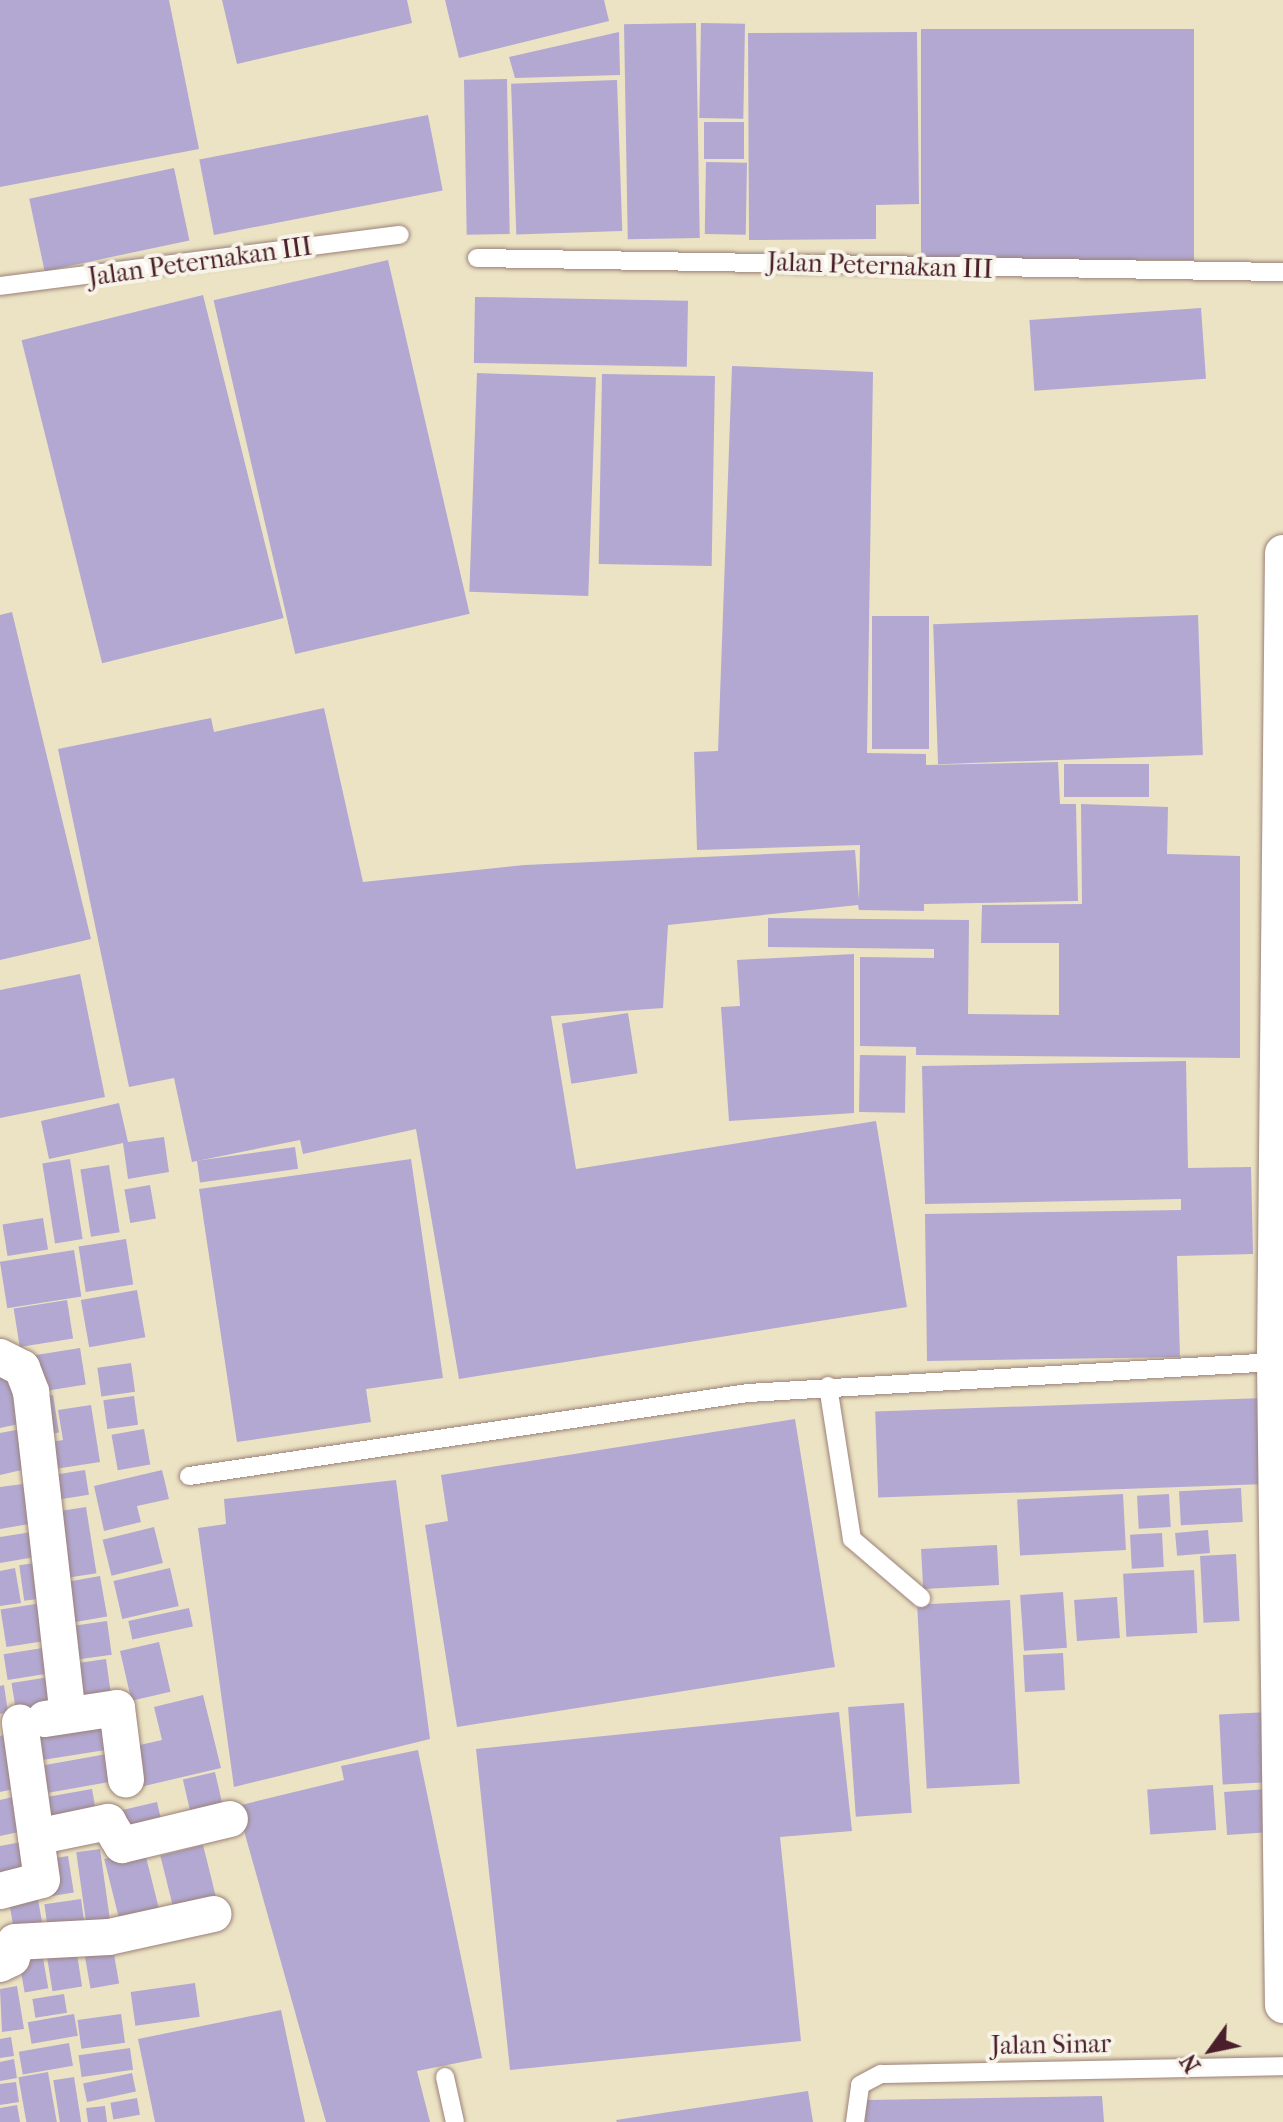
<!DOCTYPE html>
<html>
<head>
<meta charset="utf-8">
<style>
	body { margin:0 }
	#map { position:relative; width:1283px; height:2122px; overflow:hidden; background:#ece3c4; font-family:"IM FELL French Canon",serif }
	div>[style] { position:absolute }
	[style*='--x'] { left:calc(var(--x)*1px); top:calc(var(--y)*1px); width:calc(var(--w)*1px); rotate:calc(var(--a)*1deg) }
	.building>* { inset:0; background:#b2a8d2; transform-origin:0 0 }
	.roads { filter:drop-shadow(0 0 2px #9b8178) drop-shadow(0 0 2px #9b8178) }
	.lane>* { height:18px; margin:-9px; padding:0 9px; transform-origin:9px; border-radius:9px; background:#fff }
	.street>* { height:36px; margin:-18px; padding:0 18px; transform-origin:18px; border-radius:18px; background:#fff }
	span { translate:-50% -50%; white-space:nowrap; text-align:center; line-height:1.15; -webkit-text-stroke:8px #f7f3e8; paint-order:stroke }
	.street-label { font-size:26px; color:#4a1f2b }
	.north { position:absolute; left:1171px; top:2010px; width:80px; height:80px; -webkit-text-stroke:6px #f7f3e8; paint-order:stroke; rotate:237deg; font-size:22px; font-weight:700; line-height:32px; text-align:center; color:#4a1f2b }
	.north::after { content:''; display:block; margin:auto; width:28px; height:36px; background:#4a1f2b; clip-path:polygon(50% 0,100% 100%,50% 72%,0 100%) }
</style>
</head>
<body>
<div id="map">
	<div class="building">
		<i style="clip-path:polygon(0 0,169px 0,199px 149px,0 187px)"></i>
		<i style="clip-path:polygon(222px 0,407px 0,412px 23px,237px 64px)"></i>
		<i style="clip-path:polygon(445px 0,604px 0,609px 21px,459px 58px)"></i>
		<i style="left:696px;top:23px;width:215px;height:72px;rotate:89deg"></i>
		<i style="left:701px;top:23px;width:44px;height:95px;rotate:1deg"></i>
		<i style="left:921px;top:29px;width:273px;height:231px"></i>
		<i style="clip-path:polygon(619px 32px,620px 75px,515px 78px,509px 57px)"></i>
		<i style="clip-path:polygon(917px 32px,919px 204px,876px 205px,876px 239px,749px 240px,748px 33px)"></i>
		<i style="left:507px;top:79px;width:155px;height:43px;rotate:89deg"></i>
		<i style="left:617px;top:80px;width:151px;height:106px;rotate:88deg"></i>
		<i style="left:428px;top:115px;width:77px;height:233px;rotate:79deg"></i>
		<i style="left:704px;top:122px;width:40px;height:37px"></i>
		<i style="left:706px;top:162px;width:41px;height:72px;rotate:1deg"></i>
		<i style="left:174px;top:168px;width:74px;height:148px;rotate:78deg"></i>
		<i style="left:388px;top:260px;width:363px;height:179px;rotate:77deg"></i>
		<i style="left:203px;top:295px;width:333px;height:187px;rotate:76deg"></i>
		<i style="left:475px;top:297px;width:213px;height:66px;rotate:1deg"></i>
		<i style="left:1201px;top:308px;width:71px;height:172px;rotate:86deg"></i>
		<i style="clip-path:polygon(732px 366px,873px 372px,867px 753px,926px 754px,926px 765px,1058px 762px,1060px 804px,1076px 804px,1078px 901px,924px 904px,924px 911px,859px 910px,858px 905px,668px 925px,663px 1008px,551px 1016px,576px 1169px,876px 1121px,907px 1307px,459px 1379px,416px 1129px,303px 1154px,300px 1140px,192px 1162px,174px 1078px,129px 1087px,58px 749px,211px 718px,214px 732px,324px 708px,363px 882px,525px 865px,855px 850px,859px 900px,860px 845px,697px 850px,694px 752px,718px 751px)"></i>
		<i style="left:477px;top:373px;width:119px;height:219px;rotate:2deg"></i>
		<i style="left:602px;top:374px;width:113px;height:190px;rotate:1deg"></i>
		<i style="clip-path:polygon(12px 612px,91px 939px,0 960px,0 615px)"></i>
		<i style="left:1198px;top:615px;width:140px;height:265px;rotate:88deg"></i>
		<i style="left:872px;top:616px;width:57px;height:133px"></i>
		<i style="left:1149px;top:764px;width:33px;height:85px;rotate:90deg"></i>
		<i style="clip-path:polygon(1081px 804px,1168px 807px,1167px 854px,1240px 856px,1240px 1058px,916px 1055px,916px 1047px,860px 1046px,860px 957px,934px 958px,934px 949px,768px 947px,768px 918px,969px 920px,968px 1014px,1059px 1015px,1059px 943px,981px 943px,982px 905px,1082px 904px)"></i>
		<i style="clip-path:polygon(854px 954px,854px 1113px,729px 1121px,721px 1007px,740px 1006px,737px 960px)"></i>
		<i style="clip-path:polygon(80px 974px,105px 1097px,0 1118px,0 990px)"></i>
		<i style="left:628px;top:1013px;width:61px;height:67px;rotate:81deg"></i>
		<i style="left:860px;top:1055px;width:46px;height:57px;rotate:1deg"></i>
		<i style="clip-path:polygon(1186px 1061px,1188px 1168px,1251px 1167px,1253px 1254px,1177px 1256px,1180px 1357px,927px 1361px,925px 1214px,1181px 1210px,1181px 1199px,925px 1204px,922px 1066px)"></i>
		<i style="clip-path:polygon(119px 1103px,128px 1142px,164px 1137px,169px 1172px,128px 1179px,123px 1143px,49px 1159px,41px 1121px)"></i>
		<i style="left:295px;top:1147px;width:22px;height:99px;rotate:82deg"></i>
		<i style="left:70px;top:1159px;width:81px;height:28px;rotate:81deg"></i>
		<i style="clip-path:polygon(411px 1159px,443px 1378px,366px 1389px,371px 1422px,237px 1442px,199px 1189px)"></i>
		<i style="left:109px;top:1165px;width:68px;height:29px;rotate:81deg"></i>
		<i style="left:150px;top:1185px;width:34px;height:26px;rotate:80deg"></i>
		<i style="left:43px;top:1218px;width:32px;height:41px;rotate:81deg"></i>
		<i style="left:126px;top:1239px;width:46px;height:48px;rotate:81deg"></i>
		<i style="left:74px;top:1250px;width:47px;height:75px;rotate:81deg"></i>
		<i style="left:137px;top:1290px;width:48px;height:57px;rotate:80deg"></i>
		<i style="left:67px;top:1300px;width:39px;height:54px;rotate:81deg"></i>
		<i style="left:80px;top:1348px;width:37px;height:46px;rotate:81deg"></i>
		<i style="left:131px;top:1363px;width:29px;height:34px;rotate:82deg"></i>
		<i style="clip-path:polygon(7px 1371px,19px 1424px,0 1428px,0 1372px)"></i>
		<i style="left:53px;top:1395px;width:38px;height:18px;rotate:81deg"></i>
		<i style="left:134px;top:1396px;width:29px;height:31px;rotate:82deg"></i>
		<i style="left:1263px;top:1398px;width:86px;height:388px;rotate:88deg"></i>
		<i style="clip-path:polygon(91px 1405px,100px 1462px,42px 1471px,38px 1444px,63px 1440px,58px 1410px)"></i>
		<i style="clip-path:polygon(795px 1419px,835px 1667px,457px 1727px,425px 1525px,448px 1521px,441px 1475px)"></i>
		<i style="clip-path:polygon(21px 1429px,26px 1469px,0 1475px,0 1433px)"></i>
		<i style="left:144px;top:1429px;width:36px;height:33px;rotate:80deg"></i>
		<i style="left:85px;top:1470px;width:25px;height:37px;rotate:81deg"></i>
		<i style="clip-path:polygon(162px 1470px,169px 1499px,137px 1506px,141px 1522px,104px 1531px,94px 1486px)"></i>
		<i style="clip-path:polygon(396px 1480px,430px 1739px,234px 1787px,198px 1528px,226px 1524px,224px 1499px)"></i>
		<i style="clip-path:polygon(23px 1484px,29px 1524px,0 1529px,0 1487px)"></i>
		<i style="left:1241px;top:1488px;width:34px;height:62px;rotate:87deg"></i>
		<i style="left:1123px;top:1494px;width:56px;height:106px;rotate:87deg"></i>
		<i style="left:1169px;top:1494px;width:33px;height:32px;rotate:87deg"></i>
		<i style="left:86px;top:1507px;width:67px;height:34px;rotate:81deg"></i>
		<i style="left:154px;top:1527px;width:37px;height:53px;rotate:76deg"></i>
		<i style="left:1208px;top:1530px;width:23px;height:33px;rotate:85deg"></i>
		<i style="clip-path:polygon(32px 1532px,35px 1557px,0 1563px,0 1537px)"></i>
		<i style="left:1162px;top:1533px;width:34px;height:32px;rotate:87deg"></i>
		<i style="left:997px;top:1545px;width:40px;height:76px;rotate:87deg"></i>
		<i style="left:1236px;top:1554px;width:67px;height:36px;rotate:87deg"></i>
		<i style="left:42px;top:1562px;width:36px;height:23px;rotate:82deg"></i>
		<i style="clip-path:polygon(15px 1568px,21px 1603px,0 1606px,0 1571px)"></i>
		<i style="left:170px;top:1568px;width:39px;height:58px;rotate:77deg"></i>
		<i style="left:1194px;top:1570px;width:63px;height:71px;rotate:87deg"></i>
		<i style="left:100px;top:1576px;width:41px;height:44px;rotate:80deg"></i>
		<i style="left:1063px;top:1592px;width:56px;height:43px;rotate:86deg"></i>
		<i style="left:1117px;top:1597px;width:41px;height:43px;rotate:86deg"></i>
		<i style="left:1010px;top:1600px;width:184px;height:93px;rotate:87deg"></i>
		<i style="left:42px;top:1603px;width:38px;height:42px;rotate:81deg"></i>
		<i style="left:189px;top:1608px;width:19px;height:62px;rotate:78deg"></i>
		<i style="left:107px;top:1621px;width:34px;height:46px;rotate:82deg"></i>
		<i style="left:159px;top:1642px;width:51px;height:40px;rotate:77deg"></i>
		<i style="left:49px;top:1647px;width:26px;height:46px;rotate:81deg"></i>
		<i style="left:1063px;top:1653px;width:37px;height:40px;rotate:87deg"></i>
		<i style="left:106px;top:1659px;width:44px;height:37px;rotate:82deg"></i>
		<i style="left:56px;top:1676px;width:33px;height:45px;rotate:81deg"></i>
		<i style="clip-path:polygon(4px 1685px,8px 1712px,0 1714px,0 1686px)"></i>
		<i style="clip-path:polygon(203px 1695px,221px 1768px,140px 1787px,131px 1747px,162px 1740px,154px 1707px)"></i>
		<i style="left:904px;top:1703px;width:110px;height:56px;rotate:86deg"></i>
		<i style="clip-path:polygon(839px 1712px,852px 1831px,780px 1837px,801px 2041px,510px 2070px,476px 1749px)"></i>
		<i style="left:1269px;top:1712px;width:70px;height:50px;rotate:87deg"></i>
		<i style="left:103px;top:1714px;width:36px;height:72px;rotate:81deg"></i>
		<i style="clip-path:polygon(11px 1733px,23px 1787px,0 1792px,0 1736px)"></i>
		<i style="clip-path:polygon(418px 1750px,482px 2058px,417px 2071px,430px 2122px,326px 2122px,237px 1806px,344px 1780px,341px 1766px)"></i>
		<i style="left:107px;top:1754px;width:28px;height:70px;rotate:80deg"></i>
		<i style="left:215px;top:1772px;width:43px;height:33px;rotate:77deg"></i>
		<i style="left:1213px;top:1785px;width:45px;height:66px;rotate:86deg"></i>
		<i style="left:92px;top:1789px;width:34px;height:56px;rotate:80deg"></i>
		<i style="left:1268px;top:1789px;width:43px;height:44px;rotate:86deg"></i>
		<i style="clip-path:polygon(25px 1794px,33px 1829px,0 1836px,0 1800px)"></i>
		<i style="left:157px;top:1802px;width:27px;height:42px;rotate:77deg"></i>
		<i style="clip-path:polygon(27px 1841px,33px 1880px,0 1884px,0 1846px)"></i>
		<i style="left:203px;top:1845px;width:59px;height:44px;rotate:76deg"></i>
		<i style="left:100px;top:1849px;width:82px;height:24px;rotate:82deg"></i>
		<i style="left:144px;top:1849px;width:73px;height:41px;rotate:76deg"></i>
		<i style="left:68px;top:1856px;width:37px;height:28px;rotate:81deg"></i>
		<i style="left:36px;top:1888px;width:42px;height:29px;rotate:80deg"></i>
		<i style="left:81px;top:1899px;width:34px;height:37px;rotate:82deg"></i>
		<i style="left:112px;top:1943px;width:41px;height:29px;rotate:80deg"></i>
		<i style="left:41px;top:1947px;width:42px;height:24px;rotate:80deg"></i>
		<i style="left:76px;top:1948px;width:39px;height:30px;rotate:81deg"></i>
		<i style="left:195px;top:1983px;width:34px;height:65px;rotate:82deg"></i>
		<i style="clip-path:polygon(17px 1986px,24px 2029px,2px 2032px,0 1989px)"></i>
		<i style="left:64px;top:1994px;width:19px;height:32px;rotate:81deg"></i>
		<i style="clip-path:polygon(281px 2010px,305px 2122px,155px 2122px,138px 2039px)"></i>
		<i style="left:74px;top:2014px;width:22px;height:47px;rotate:80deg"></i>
		<i style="left:121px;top:2014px;width:29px;height:44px;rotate:82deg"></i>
		<i style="clip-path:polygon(11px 2037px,14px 2056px,0 2058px,0 2039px)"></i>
		<i style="left:69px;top:2043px;width:23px;height:51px;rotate:80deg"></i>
		<i style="left:130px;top:2048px;width:22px;height:52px;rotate:82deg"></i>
		<i style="clip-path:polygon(14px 2059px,17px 2078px,0 2081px,0 2062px)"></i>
		<i style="left:48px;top:2072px;width:51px;height:30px;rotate:80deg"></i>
		<i style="left:132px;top:2073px;width:19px;height:50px;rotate:78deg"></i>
		<i style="left:74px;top:2077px;width:46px;height:21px;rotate:81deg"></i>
		<i style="clip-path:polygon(16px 2082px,19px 2102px,0 2105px,0 2084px)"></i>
		<i style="clip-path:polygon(808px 2091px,813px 2122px,617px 2122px,616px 2120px)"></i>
		<i style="clip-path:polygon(1102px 2096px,1104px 2122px,865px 2122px,867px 2100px)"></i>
		<i style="left:137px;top:2098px;width:17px;height:27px;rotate:80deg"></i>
		<i style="clip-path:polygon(17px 2105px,20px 2122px,0 2122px,0 2108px)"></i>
		<i style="clip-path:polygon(105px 2106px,107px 2122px,88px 2122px,86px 2108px)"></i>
	</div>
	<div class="roads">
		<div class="lane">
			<i style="--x:477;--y:258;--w:806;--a:1"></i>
			<i style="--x:0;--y:286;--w:403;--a:-7.3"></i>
			<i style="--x:828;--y:1386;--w:155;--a:81.1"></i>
			<i style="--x:852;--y:1539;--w:91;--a:40.5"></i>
			<i style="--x:189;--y:1476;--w:565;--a:-8.45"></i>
			<i style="--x:748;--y:1393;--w:528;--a:-3.37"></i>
			<i style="--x:445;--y:2077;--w:46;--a:77.5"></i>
			<i style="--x:855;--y:2122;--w:37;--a:-82"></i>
			<i style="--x:860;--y:2085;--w:24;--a:-28"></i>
			<i style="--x:881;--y:2074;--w:402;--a:-1.1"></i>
		</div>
		<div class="street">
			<i style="--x:1283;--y:553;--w:809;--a:90.57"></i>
			<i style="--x:1275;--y:1362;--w:643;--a:89.29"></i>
			<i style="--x:0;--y:1357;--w:25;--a:27"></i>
			<i style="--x:22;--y:1368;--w:26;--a:69"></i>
			<i style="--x:31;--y:1392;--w:325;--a:83.5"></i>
			<i style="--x:45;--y:1719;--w:73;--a:-8.7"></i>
			<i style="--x:117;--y:1708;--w:72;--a:82.8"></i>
			<i style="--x:36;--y:1837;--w:74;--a:-11.8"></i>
			<i style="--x:108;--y:1822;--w:27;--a:59"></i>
			<i style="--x:122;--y:1845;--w:111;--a:-13.5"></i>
			<i style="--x:0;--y:1891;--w:43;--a:-14.7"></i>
			<i style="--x:42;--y:1880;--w:159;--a:-98"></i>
			<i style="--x:0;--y:1964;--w:13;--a:-27"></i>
			<i style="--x:12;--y:1958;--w:16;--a:-79"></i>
			<i style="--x:15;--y:1942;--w:94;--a:-3"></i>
			<i style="--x:109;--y:1937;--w:107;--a:-12.4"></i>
		</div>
	</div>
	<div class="street-label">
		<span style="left:200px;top:262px;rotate:-8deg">Jalan Peternakan III</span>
		<span style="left:880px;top:266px;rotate:2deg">Jalan Peternakan III</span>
		<span style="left:1051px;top:2045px;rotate:-1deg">Jalan Sinar</span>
	</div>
	<div class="north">N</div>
</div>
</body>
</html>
